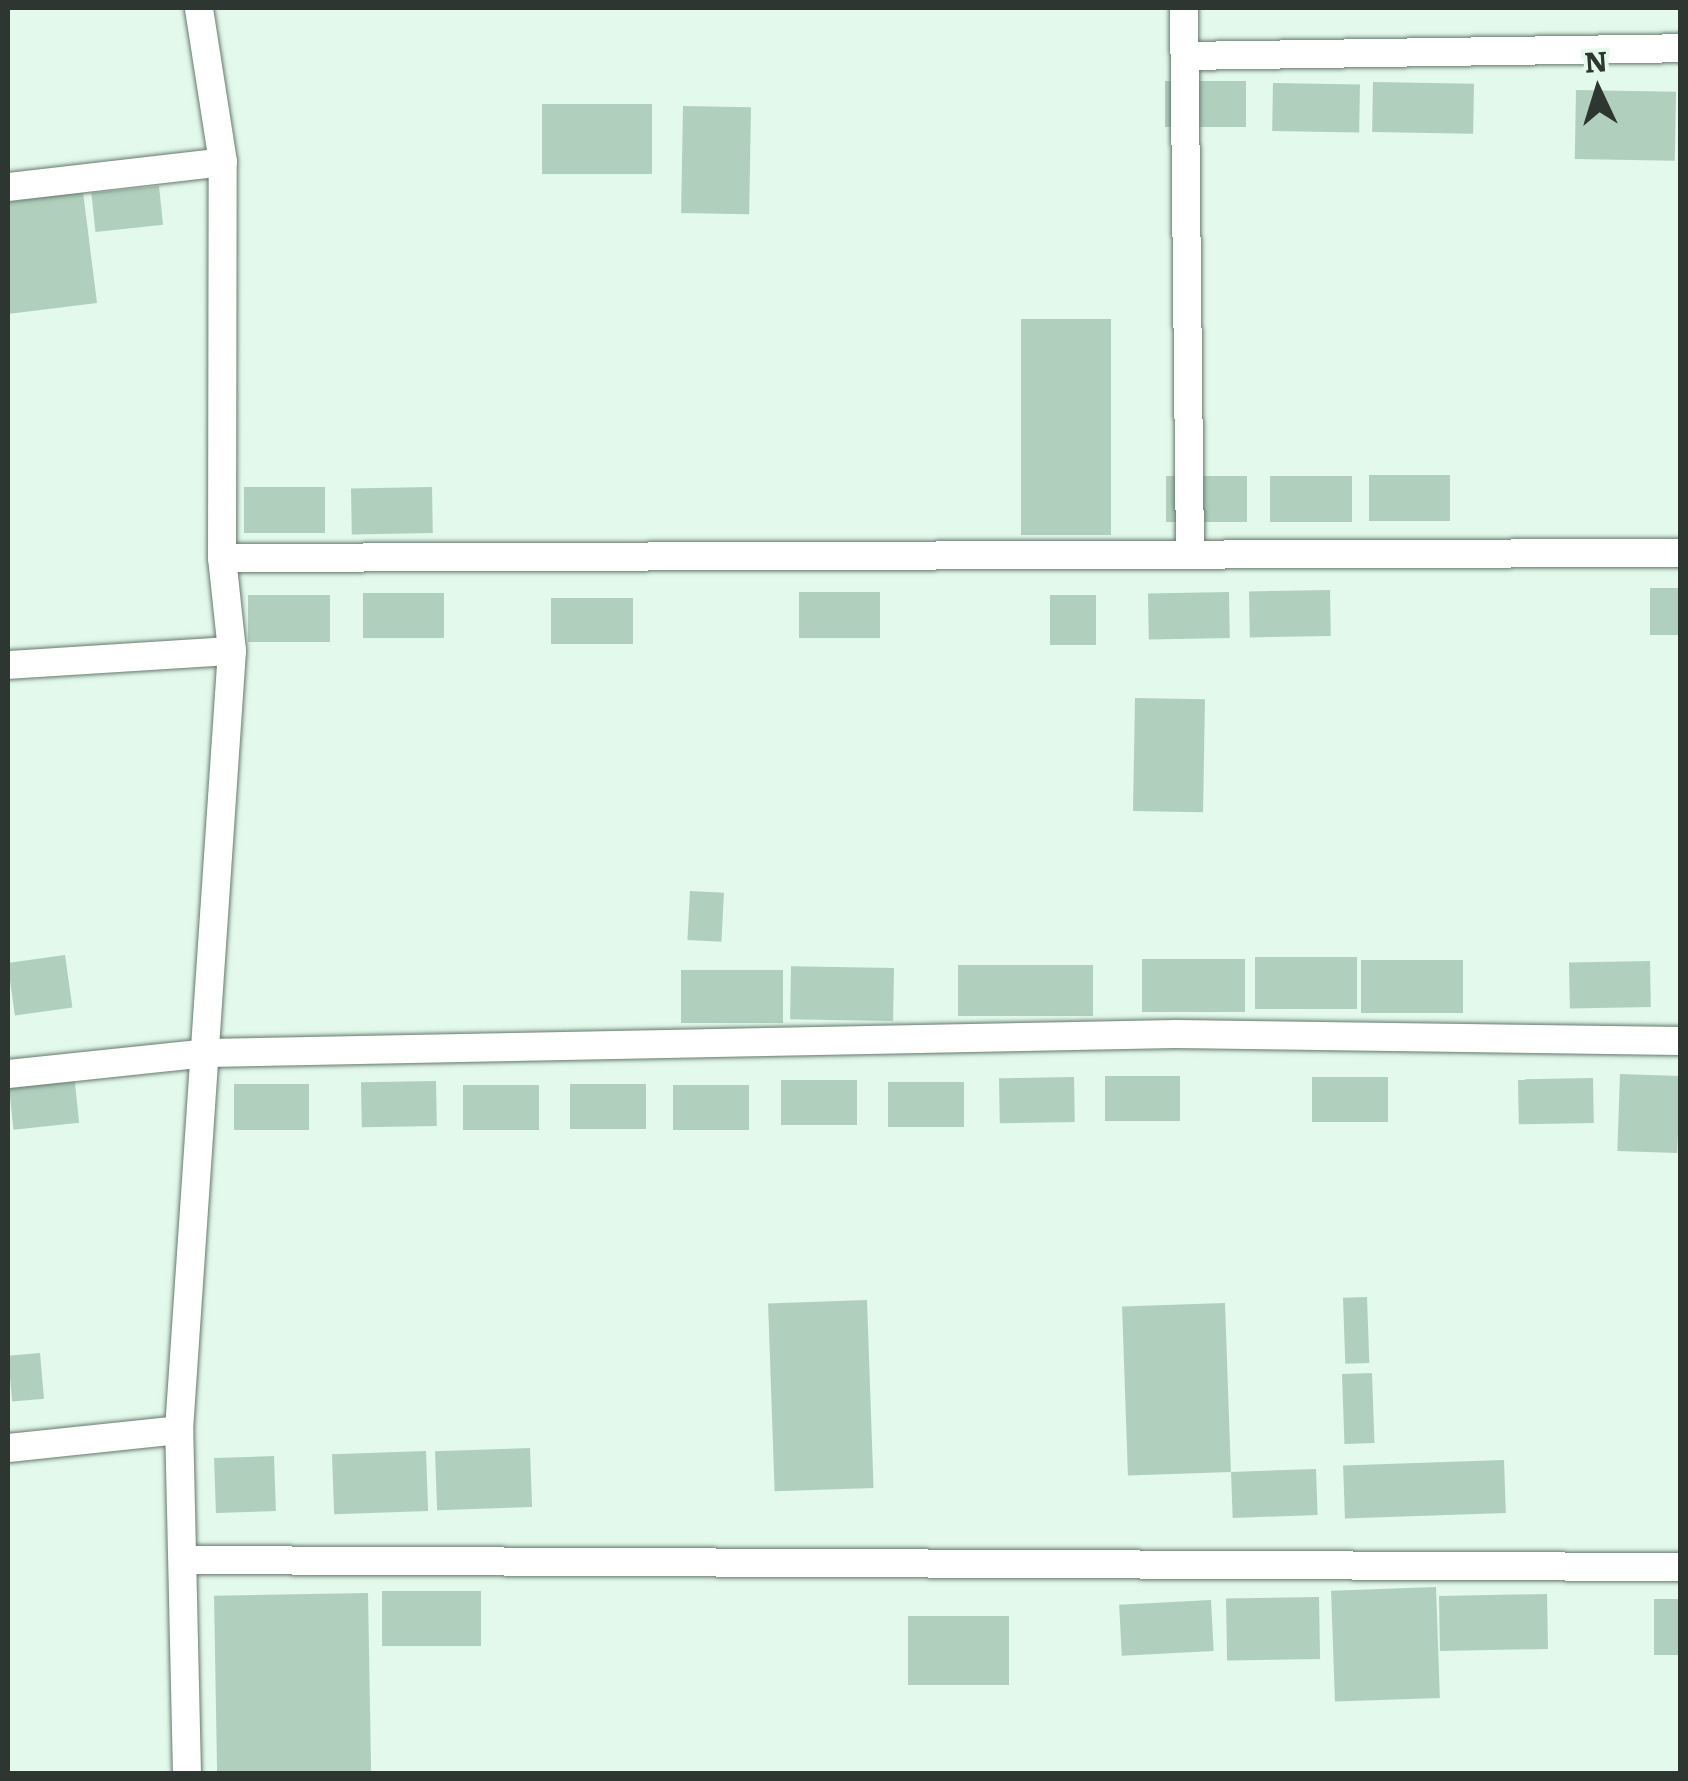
<!DOCTYPE html>
<html>
<head>
<meta charset="utf-8">
<style>
	body { margin:0 }
	#map { position:relative; width:1688px; height:1781px; overflow:hidden; background:#e2f9eb; font-family:Literata,serif }
	div>[style] { position:absolute }
	[style*='--x'] { left:calc(var(--x)*1px); top:calc(var(--y)*1px); width:calc(var(--w)*1px); rotate:calc(var(--a)*1deg) }
	.building>* { inset:0; background:#b1cfbd; transform-origin:0 0 }
	.roads { filter:drop-shadow(0 0 2px #667a6e) drop-shadow(0 0 2px #667a6e) }
	.street>* { height:28px; margin:-14px; padding:0 14px; transform-origin:14px; border-radius:14px; background:#fff }
	span { translate:-50% -50%; white-space:nowrap; text-align:center; line-height:1.15; -webkit-text-stroke:10px #e2f9eb; paint-order:stroke }
	.frame { position:absolute; inset:0; border:10px solid #2d3631; pointer-events:none }
	.north { position:absolute; left:1548px; top:40px; width:100px; height:100px; -webkit-text-stroke:8px #e2f9eb; paint-order:stroke; rotate:356deg; font-size:28px; font-weight:700; line-height:40px; text-align:center; color:#2d3631 }
	.north::after { content:''; display:block; margin:auto; width:35px; height:45px; background:#2d3631; clip-path:polygon(50% 0,100% 100%,50% 72%,0 100%) }
</style>
</head>
<body>
<div id="map">
	<div class="building">
		<i style="left:1246px;top:81px;width:46px;height:81px;rotate:90deg"></i>
		<i style="left:1373px;top:82px;width:101px;height:50px;rotate:1deg"></i>
		<i style="left:1273px;top:83px;width:87px;height:48px;rotate:1deg"></i>
		<i style="left:1576px;top:90px;width:100px;height:69px;rotate:1deg"></i>
		<i style="left:542px;top:104px;width:110px;height:70px"></i>
		<i style="left:683px;top:106px;width:68px;height:107px;rotate:1deg"></i>
		<i style="left:159px;top:186px;width:39px;height:68px;rotate:84deg"></i>
		<i style="clip-path:polygon(83px 192px,97px 303px,8px 314px,8px 202px)"></i>
		<i style="left:1021px;top:319px;width:90px;height:216px"></i>
		<i style="left:1450px;top:475px;width:46px;height:81px;rotate:90deg"></i>
		<i style="left:1247px;top:476px;width:46px;height:81px;rotate:90deg"></i>
		<i style="left:1352px;top:476px;width:46px;height:82px;rotate:90deg"></i>
		<i style="left:325px;top:487px;width:46px;height:81px;rotate:90deg"></i>
		<i style="left:432px;top:487px;width:46px;height:81px;rotate:89deg"></i>
		<i style="left:1650px;top:588px;width:30px;height:47px"></i>
		<i style="left:1330px;top:590px;width:46px;height:81px;rotate:89deg"></i>
		<i style="left:799px;top:592px;width:81px;height:46px"></i>
		<i style="left:1229px;top:592px;width:46px;height:81px;rotate:89deg"></i>
		<i style="left:444px;top:593px;width:45px;height:81px;rotate:90deg"></i>
		<i style="left:248px;top:595px;width:82px;height:47px"></i>
		<i style="left:1050px;top:595px;width:46px;height:50px"></i>
		<i style="left:633px;top:598px;width:46px;height:82px;rotate:90deg"></i>
		<i style="left:1135px;top:698px;width:70px;height:113px;rotate:1deg"></i>
		<i style="left:690px;top:891px;width:34px;height:49px;rotate:3deg"></i>
		<i style="left:65px;top:955px;width:53px;height:58px;rotate:82deg"></i>
		<i style="left:1255px;top:957px;width:102px;height:52px"></i>
		<i style="left:1142px;top:959px;width:103px;height:53px"></i>
		<i style="left:1361px;top:960px;width:102px;height:53px"></i>
		<i style="left:1650px;top:961px;width:46px;height:81px;rotate:89deg"></i>
		<i style="left:958px;top:965px;width:135px;height:51px"></i>
		<i style="left:894px;top:968px;width:53px;height:103px;rotate:91deg"></i>
		<i style="left:681px;top:970px;width:102px;height:53px"></i>
		<i style="left:74px;top:1074px;width:49px;height:66px;rotate:84deg"></i>
		<i style="left:1620px;top:1074px;width:60px;height:77px;rotate:2deg"></i>
		<i style="left:1105px;top:1076px;width:75px;height:45px"></i>
		<i style="left:1074px;top:1077px;width:45px;height:75px;rotate:89deg"></i>
		<i style="left:1388px;top:1077px;width:45px;height:76px;rotate:90deg"></i>
		<i style="left:1593px;top:1078px;width:45px;height:75px;rotate:89deg"></i>
		<i style="left:857px;top:1080px;width:45px;height:76px;rotate:90deg"></i>
		<i style="left:436px;top:1081px;width:45px;height:75px;rotate:89deg"></i>
		<i style="left:964px;top:1082px;width:45px;height:76px;rotate:90deg"></i>
		<i style="left:309px;top:1084px;width:46px;height:75px;rotate:90deg"></i>
		<i style="left:646px;top:1084px;width:45px;height:76px;rotate:90deg"></i>
		<i style="left:463px;top:1085px;width:76px;height:45px"></i>
		<i style="left:749px;top:1085px;width:45px;height:76px;rotate:90deg"></i>
		<i style="left:1367px;top:1297px;width:66px;height:24px;rotate:88deg"></i>
		<i style="left:867px;top:1300px;width:188px;height:99px;rotate:88deg"></i>
		<i style="left:1225px;top:1303px;width:169px;height:103px;rotate:88deg"></i>
		<i style="left:40px;top:1353px;width:46px;height:32px;rotate:85deg"></i>
		<i style="left:1372px;top:1373px;width:70px;height:30px;rotate:88deg"></i>
		<i style="left:530px;top:1448px;width:59px;height:95px;rotate:88deg"></i>
		<i style="left:426px;top:1451px;width:60px;height:94px;rotate:88deg"></i>
		<i style="left:274px;top:1456px;width:55px;height:60px;rotate:88deg"></i>
		<i style="left:1504px;top:1460px;width:53px;height:161px;rotate:88deg"></i>
		<i style="left:1316px;top:1469px;width:46px;height:85px;rotate:88deg"></i>
		<i style="left:1436px;top:1587px;width:111px;height:105px;rotate:88deg"></i>
		<i style="left:382px;top:1591px;width:99px;height:55px"></i>
		<i style="left:368px;top:1593px;width:181px;height:154px;rotate:89deg"></i>
		<i style="left:1547px;top:1594px;width:55px;height:108px;rotate:89deg"></i>
		<i style="left:1319px;top:1597px;width:62px;height:93px;rotate:89deg"></i>
		<i style="left:1654px;top:1599px;width:26px;height:56px"></i>
		<i style="left:1211px;top:1600px;width:51px;height:92px;rotate:87deg"></i>
		<i style="left:908px;top:1616px;width:101px;height:69px"></i>
	</div>
	<div class="roads">
		<div class="street">
			<i style="--x:1184;--y:8;--w:542;--a:89.37"></i>
			<i style="--x:1185;--y:56;--w:495;--a:-0.9"></i>
			<i style="--x:8;--y:187;--w:216;--a:-6.6"></i>
			<i style="--x:222;--y:558;--w:1458;--a:-0.2"></i>
			<i style="--x:8;--y:665;--w:224;--a:-3.6"></i>
			<i style="--x:8;--y:1074;--w:200;--a:-6"></i>
			<i style="--x:207;--y:1053;--w:969;--a:-1.12"></i>
			<i style="--x:1176;--y:1034;--w:504;--a:0.8"></i>
			<i style="--x:8;--y:1448;--w:172;--a:-6"></i>
			<i style="--x:183;--y:1560;--w:1497;--a:0.27"></i>
			<i style="--x:187;--y:1774;--w:344;--a:-91.3"></i>
			<i style="--x:179;--y:1430;--w:781;--a:-86.11"></i>
			<i style="--x:232;--y:651;--w:94;--a:-96.1"></i>
			<i style="--x:222;--y:558;--w:396;--a:-89.9"></i>
			<i style="--x:223;--y:162;--w:156;--a:-98.9"></i>
		</div>
	</div>
	<div class="frame"></div>
	<div class="north">N</div>
</div>
</body>
</html>
